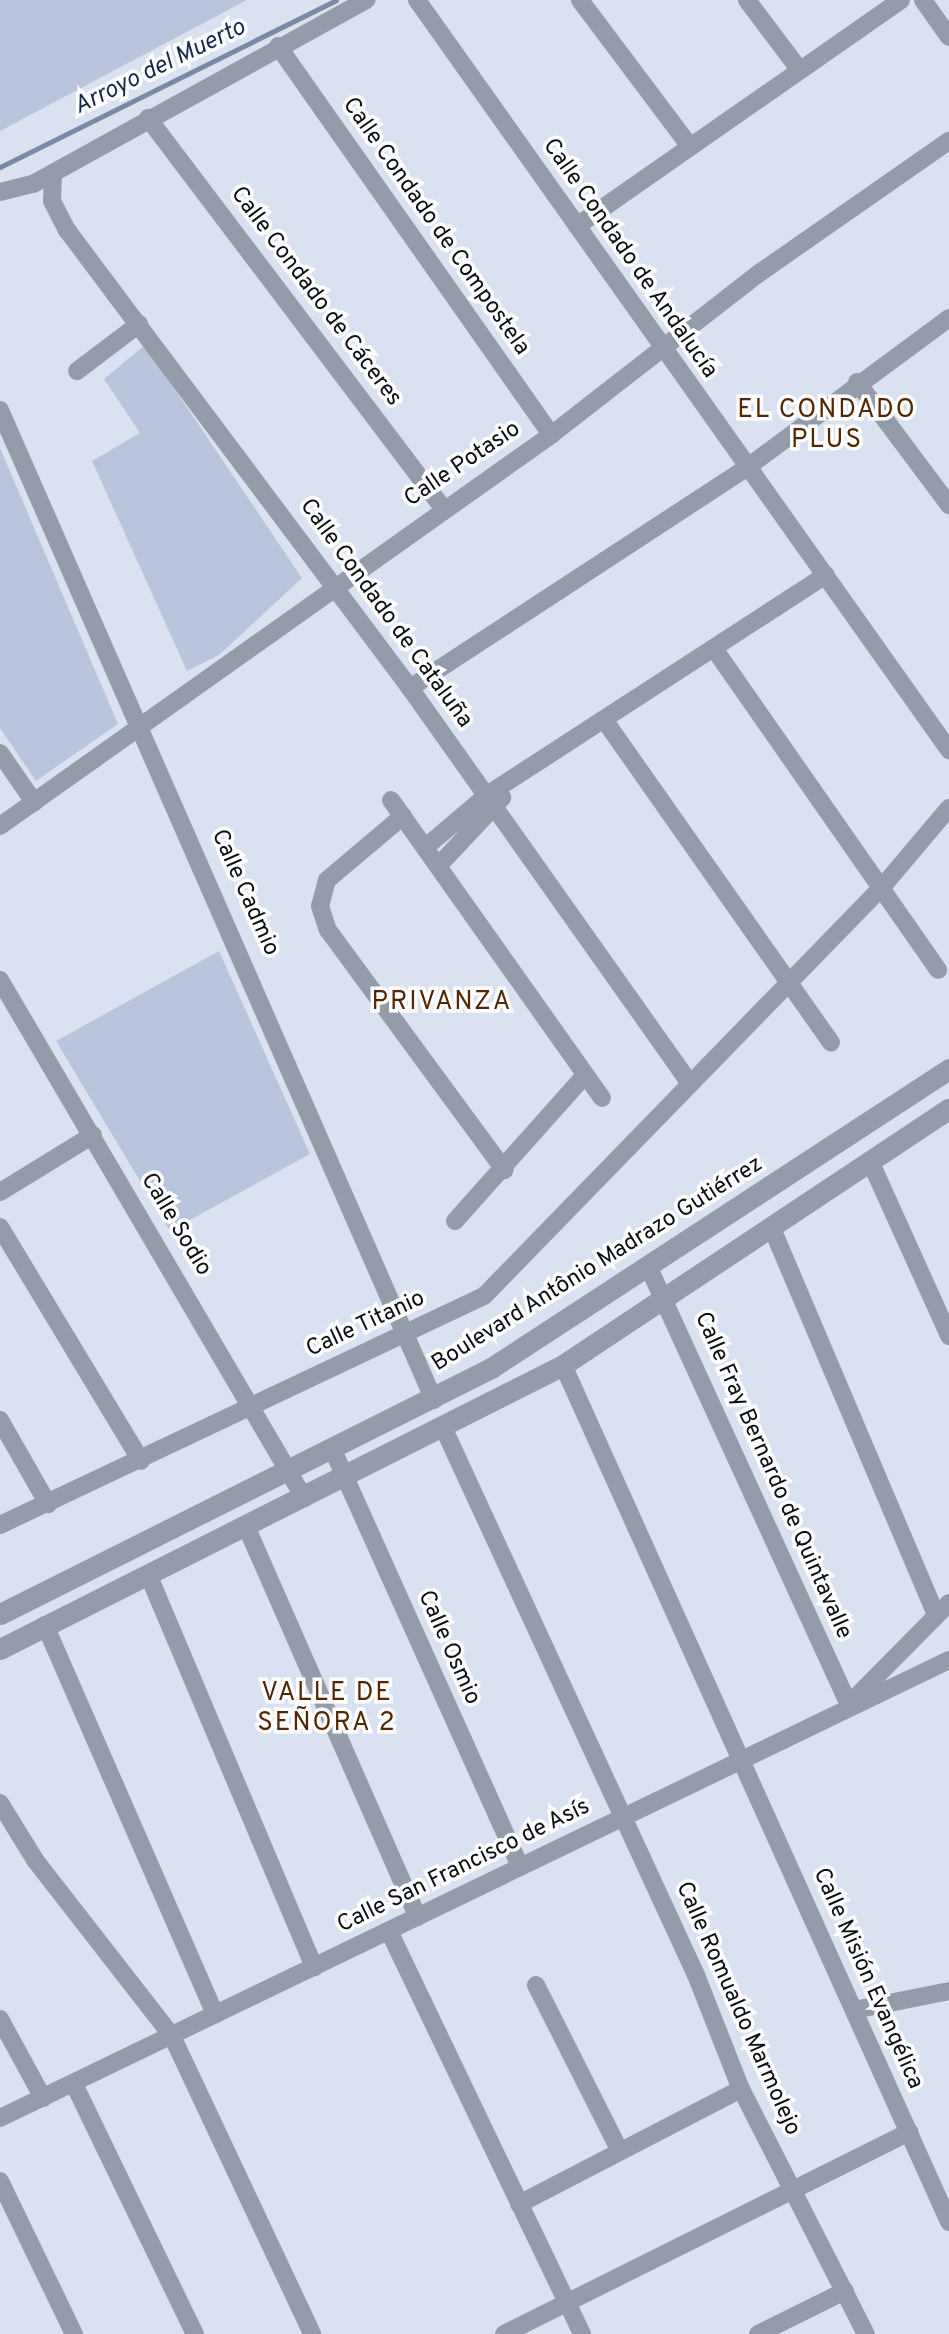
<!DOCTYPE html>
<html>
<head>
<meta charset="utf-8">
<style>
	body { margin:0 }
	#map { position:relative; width:949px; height:2334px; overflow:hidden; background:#dae2f1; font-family:Overpass,sans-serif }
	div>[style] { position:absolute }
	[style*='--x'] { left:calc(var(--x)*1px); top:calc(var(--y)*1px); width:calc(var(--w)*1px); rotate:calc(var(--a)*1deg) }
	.green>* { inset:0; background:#b8c5dc }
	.stream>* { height:5px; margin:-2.5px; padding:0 2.5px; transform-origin:2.5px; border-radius:2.5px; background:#7a89a6 }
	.minor>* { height:18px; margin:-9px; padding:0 9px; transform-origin:9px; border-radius:9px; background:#959ca9 }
	.tertiary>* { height:21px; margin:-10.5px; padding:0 10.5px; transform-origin:10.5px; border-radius:10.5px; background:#959ca9 }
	span { translate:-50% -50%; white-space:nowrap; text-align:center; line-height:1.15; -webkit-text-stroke:7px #fff; paint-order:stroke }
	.street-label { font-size:23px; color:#0b0e13 }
	.water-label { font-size:24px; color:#162850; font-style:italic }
	.quarter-label { font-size:26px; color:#522602; letter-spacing:2px }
</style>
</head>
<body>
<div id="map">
	<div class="green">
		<i style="clip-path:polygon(0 0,247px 0,0 131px)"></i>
		<i style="clip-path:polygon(145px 345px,302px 578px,219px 655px,187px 671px,92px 461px,140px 433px,104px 379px)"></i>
		<i style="clip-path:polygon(0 448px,118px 724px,36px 781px,0 728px)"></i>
		<i style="clip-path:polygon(219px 951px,310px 1154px,170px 1231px,56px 1041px)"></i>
	</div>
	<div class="stream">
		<i style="--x:0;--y:167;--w:375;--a:-26.4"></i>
	</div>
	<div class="minor">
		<i style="--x:417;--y:0;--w:920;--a:54.65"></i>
		<i style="--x:580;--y:0;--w:181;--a:53.1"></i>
		<i style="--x:747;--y:0;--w:85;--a:53.1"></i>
		<i style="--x:923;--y:0;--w:45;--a:54.9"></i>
		<i style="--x:278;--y:46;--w:475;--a:54.9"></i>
		<i style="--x:148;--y:118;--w:488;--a:52.9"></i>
		<i style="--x:53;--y:173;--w:28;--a:92"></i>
		<i style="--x:52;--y:201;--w:33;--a:63"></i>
		<i style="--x:67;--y:230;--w:572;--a:53.17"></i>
		<i style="--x:410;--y:688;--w:483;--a:54.7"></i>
		<i style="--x:0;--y:192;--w:34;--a:-14"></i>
		<i style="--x:33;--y:184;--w:381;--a:-28.9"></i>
		<i style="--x:577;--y:226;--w:395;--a:-34.9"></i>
		<i style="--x:77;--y:371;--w:78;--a:-37.2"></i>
		<i style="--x:857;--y:382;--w:154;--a:53.2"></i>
		<i style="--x:0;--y:410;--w:1081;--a:66.33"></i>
		<i style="--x:715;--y:650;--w:390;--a:55.1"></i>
		<i style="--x:410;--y:688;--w:405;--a:-33.2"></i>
		<i style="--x:749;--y:466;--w:249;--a:-36.5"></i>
		<i style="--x:605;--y:721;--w:393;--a:54.9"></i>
		<i style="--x:0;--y:753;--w:60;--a:55.2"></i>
		<i style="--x:391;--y:800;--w:365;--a:54.7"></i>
		<i style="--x:403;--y:816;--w:99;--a:139.9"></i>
		<i style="--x:327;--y:880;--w:27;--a:105"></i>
		<i style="--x:320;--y:906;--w:25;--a:72"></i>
		<i style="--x:328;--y:930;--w:298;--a:53.7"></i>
		<i style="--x:0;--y:826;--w:676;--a:-35.36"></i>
		<i style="--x:551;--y:435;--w:262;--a:-37.9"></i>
		<i style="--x:758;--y:274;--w:233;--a:-34.9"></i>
		<i style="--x:427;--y:846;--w:79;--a:-40.4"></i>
		<i style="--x:487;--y:795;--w:404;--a:-33"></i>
		<i style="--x:440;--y:864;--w:91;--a:-46.8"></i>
		<i style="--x:0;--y:980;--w:601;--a:59.59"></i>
		<i style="--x:871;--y:1163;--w:190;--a:65.7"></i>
		<i style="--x:0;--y:1192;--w:109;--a:-31.5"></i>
		<i style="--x:455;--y:1221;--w:195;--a:-48.3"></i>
		<i style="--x:771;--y:1226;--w:423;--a:67"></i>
		<i style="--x:0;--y:1227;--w:273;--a:58.9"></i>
		<i style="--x:649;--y:1268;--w:480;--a:65.4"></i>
		<i style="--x:563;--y:1365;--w:940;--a:65.75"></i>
		<i style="--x:0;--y:1420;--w:97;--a:60.3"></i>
		<i style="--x:443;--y:1427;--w:604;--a:65.22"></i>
		<i style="--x:696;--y:1975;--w:123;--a:68.5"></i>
		<i style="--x:741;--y:2089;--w:275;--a:63"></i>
		<i style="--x:332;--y:1448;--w:459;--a:65.8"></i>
		<i style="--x:0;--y:1525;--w:535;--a:-25.32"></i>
		<i style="--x:484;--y:1296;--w:572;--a:-45.78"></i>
		<i style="--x:883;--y:886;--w:102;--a:-49.8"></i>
		<i style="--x:246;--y:1526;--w:427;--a:66.3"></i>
		<i style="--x:148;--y:1574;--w:427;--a:67.1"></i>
		<i style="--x:45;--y:1625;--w:425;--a:66.4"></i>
		<i style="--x:854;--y:1699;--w:135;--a:-45.3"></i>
		<i style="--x:0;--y:1803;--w:67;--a:58.4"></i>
		<i style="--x:35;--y:1860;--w:223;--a:52.1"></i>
		<i style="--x:172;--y:2036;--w:329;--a:64.8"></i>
		<i style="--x:389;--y:1931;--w:447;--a:64.4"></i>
		<i style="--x:536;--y:1985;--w:186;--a:63.2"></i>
		<i style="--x:854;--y:2010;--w:97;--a:-11.3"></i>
		<i style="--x:0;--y:2019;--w:90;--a:61.4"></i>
		<i style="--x:74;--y:2084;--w:278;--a:64.2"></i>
		<i style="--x:0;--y:2118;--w:1054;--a:-25.76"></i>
		<i style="--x:0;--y:2181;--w:170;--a:64.2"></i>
		<i style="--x:519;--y:2204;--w:250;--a:-27.4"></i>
		<i style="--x:504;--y:2334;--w:453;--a:-26.5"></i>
		<i style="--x:758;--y:2334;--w:97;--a:-26.3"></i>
	</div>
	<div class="tertiary">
		<i style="--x:0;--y:1614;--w:549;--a:-26.61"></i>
		<i style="--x:491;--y:1368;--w:547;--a:-33.14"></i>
		<i style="--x:0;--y:1649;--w:631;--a:-26.77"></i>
		<i style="--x:563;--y:1365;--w:463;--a:-33.6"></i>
	</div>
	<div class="street-label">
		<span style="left:435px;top:227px;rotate:55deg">Calle Condado de Compostela</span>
		<span style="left:629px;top:259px;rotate:55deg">Calle Condado de Andalucía</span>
		<span style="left:315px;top:297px;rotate:53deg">Calle Condado de Cáceres</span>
		<span style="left:463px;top:465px;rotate:-34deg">Calle Potasio</span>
		<span style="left:385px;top:614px;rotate:54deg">Calle Condado de Cataluña</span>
		<span style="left:244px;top:893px;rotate:66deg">Calle Cadmio</span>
		<span style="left:175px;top:1225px;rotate:59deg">Calle Sodio</span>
		<span style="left:598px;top:1265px;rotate:-32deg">Boulevard Antônio Madrazo Gutiérrez</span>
		<span style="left:366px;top:1325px;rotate:-25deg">Calle Titanio</span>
		<span style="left:772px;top:1476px;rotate:66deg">Calle Fray Bernardo de Quintavalle</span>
		<span style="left:448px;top:1648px;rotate:66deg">Calle Osmio</span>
		<span style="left:464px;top:1867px;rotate:-26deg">Calle San Francisco de Asís</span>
		<span style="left:867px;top:1979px;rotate:66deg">Calle Misión Evangélica</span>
		<span style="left:737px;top:2009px;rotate:66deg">Calle Romualdo Marmolejo</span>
	</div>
	<div class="water-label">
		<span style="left:160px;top:68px;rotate:-26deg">Arroyo del Muerto</span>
	</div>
	<div class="quarter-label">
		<span style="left:827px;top:426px">EL CONDADO<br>PLUS</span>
		<span style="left:442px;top:1003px">PRIVANZA</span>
		<span style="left:327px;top:1709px">VALLE DE<br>SEÑORA 2</span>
	</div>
</div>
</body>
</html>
